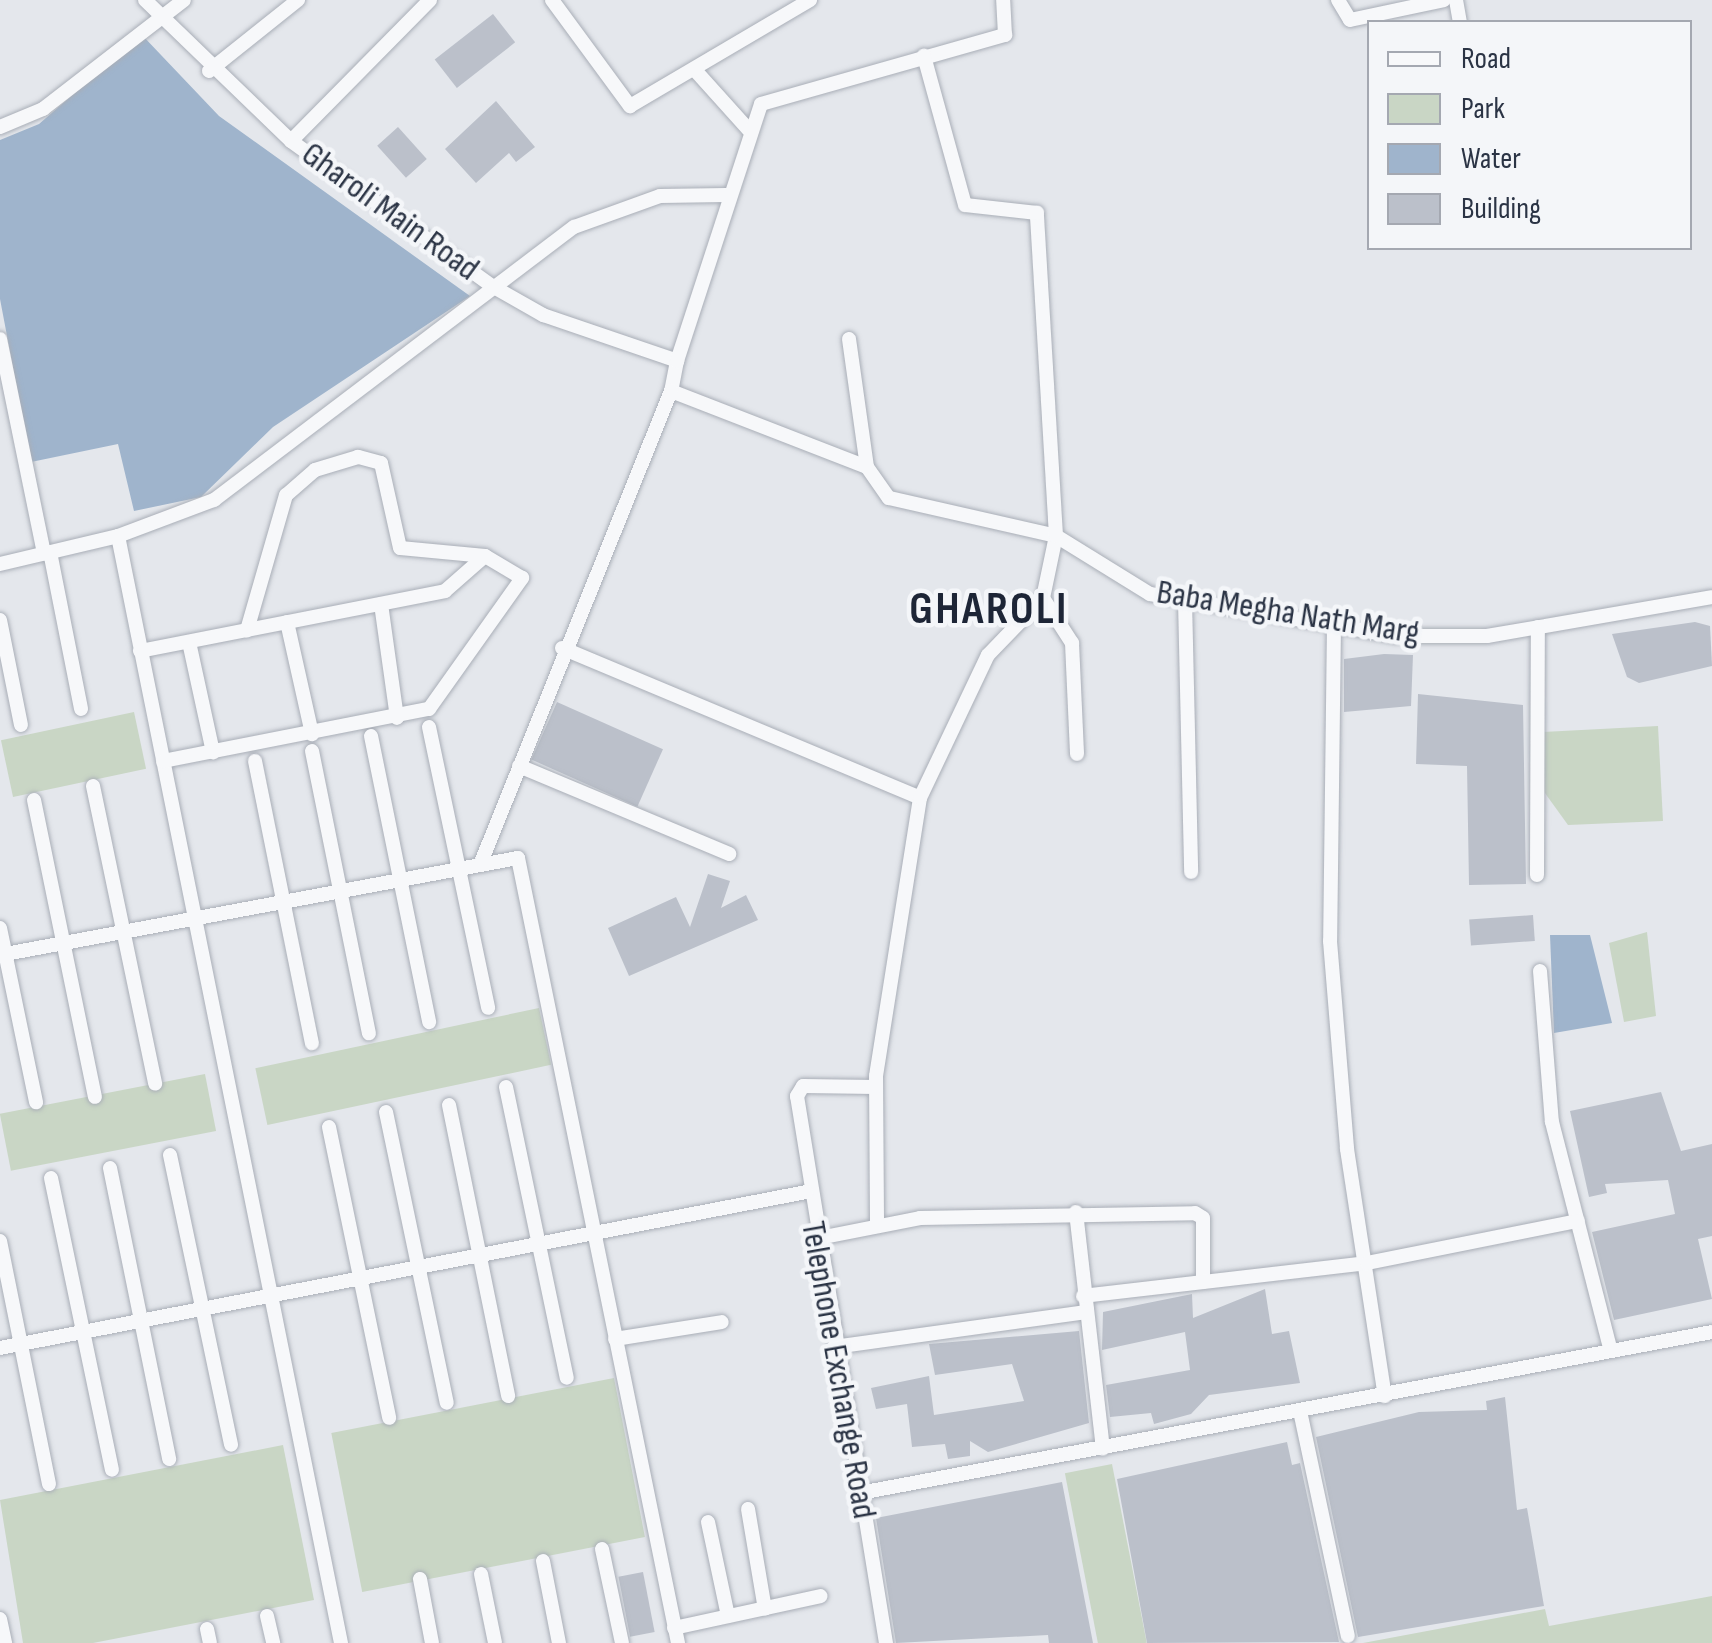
<!DOCTYPE html>
<html>
<head>
<meta charset="utf-8">
<style>
	body { margin:0 }
	#map { position:relative; width:1712px; height:1643px; overflow:hidden; background:#e4e7ec; font-family:"Sofia Sans Condensed",sans-serif }
	div>[style] { position:absolute }
	[style*='--x'] { left:calc(var(--x)*1px); top:calc(var(--y)*1px); width:calc(var(--w)*1px); rotate:calc(var(--a)*1deg) }
	.green>* { inset:0; background:#c9d6c5; transform-origin:0 0 }
	.water>* { inset:0; background:#9fb4cc }
	.building>* { inset:0; background:#bbc0ca; transform-origin:0 0 }
	.roads { filter:drop-shadow(0 0 2px #a9aeb7) drop-shadow(0 0 2px #a9aeb7) }
	.street>* { height:14px; margin:-7px; padding:0 7px; transform-origin:7px; border-radius:7px; background:#f7f8fa }
	span { translate:-50% -50%; white-space:nowrap; text-align:center; line-height:1.15; -webkit-text-stroke:9px #f4f6f9; paint-order:stroke }
	.street-label { font-size:35px; color:#2b3445 }
	.district-label { font-size:45px; color:#1d2536; font-weight:700; letter-spacing:2.5px }
	.legend { position:absolute; left:1367px; top:20px; width:325px; height:230px; box-sizing:border-box; background:#f4f6f9; border:2px solid #a4a8b1; margin:0; padding:12px 18px; list-style:none; font-size:30px; color:#2b3445 }
	.legend li { display:flex; align-items:center; gap:20px; height:50px }
	.legend b { width:50px; border:2px solid #a4a8b1 }
</style>
</head>
<body>
<div id="map">
	<div class="green">
		<i style="left:134px;top:712px;width:58px;height:136px;rotate:78deg"></i>
		<i style="clip-path:polygon(1658px 726px,1663px 821px,1568px 825px,1542px 789px,1543px 732px)"></i>
		<i style="clip-path:polygon(1647px 932px,1656px 1016px,1624px 1022px,1609px 943px)"></i>
		<i style="left:539px;top:1008px;width:58px;height:290px;rotate:78deg"></i>
		<i style="left:205px;top:1074px;width:58px;height:209px;rotate:79deg"></i>
		<i style="left:614px;top:1378px;width:162px;height:288px;rotate:79deg"></i>
		<i style="clip-path:polygon(283px 1445px,314px 1600px,93px 1643px,23px 1643px,0 1500px)"></i>
		<i style="left:1112px;top:1464px;width:182px;height:48px;rotate:79deg"></i>
		<i style="clip-path:polygon(1712px 1596px,1712px 1643px,1363px 1643px,1545px 1609px,1549px 1626px)"></i>
	</div>
	<div class="water">
		<i style="clip-path:polygon(142px 35px,219px 116px,470px 296px,273px 427px,201px 497px,134px 511px,118px 444px,31px 462px,0 299px,0 140px,39px 124px)"></i>
		<i style="clip-path:polygon(1550px 935px,1590px 935px,1612px 1023px,1554px 1033px)"></i>
	</div>
	<div class="building">
		<i style="left:493px;top:14px;width:36px;height:74px;rotate:52deg"></i>
		<i style="clip-path:polygon(496px 101px,535px 147px,516px 162px,509px 153px,476px 183px,445px 149px)"></i>
		<i style="left:398px;top:127px;width:43px;height:28px;rotate:48deg"></i>
		<i style="clip-path:polygon(1695px 622px,1710px 626px,1712px 666px,1639px 683px,1627px 677px,1612px 634px)"></i>
		<i style="clip-path:polygon(1384px 654px,1413px 655px,1411px 706px,1344px 712px,1344px 659px)"></i>
		<i style="clip-path:polygon(1418px 694px,1523px 705px,1526px 884px,1469px 885px,1467px 766px,1416px 764px)"></i>
		<i style="left:557px;top:702px;width:116px;height:63px;rotate:24deg"></i>
		<i style="clip-path:polygon(708px 874px,730px 881px,721px 908px,746px 895px,758px 920px,629px 976px,608px 928px,676px 897px,690px 927px)"></i>
		<i style="left:1533px;top:915px;width:26px;height:64px;rotate:86deg"></i>
		<i style="clip-path:polygon(1661px 1092px,1681px 1151px,1712px 1144px,1712px 1236px,1698px 1239px,1712px 1299px,1614px 1320px,1592px 1232px,1675px 1214px,1668px 1180px,1605px 1184px,1607px 1193px,1589px 1197px,1570px 1111px)"></i>
		<i style="clip-path:polygon(1265px 1289px,1272px 1334px,1289px 1331px,1300px 1383px,1209px 1395px,1191px 1414px,1154px 1424px,1151px 1413px,1110px 1417px,1106px 1385px,1190px 1370px,1185px 1332px,1102px 1350px,1103px 1312px,1192px 1294px,1193px 1318px)"></i>
		<i style="clip-path:polygon(1079px 1331px,1089px 1423px,988px 1452px,970px 1441px,970px 1456px,948px 1459px,945px 1444px,912px 1447px,907px 1404px,876px 1409px,871px 1388px,929px 1376px,934px 1415px,1024px 1401px,1012px 1364px,935px 1375px,929px 1344px)"></i>
		<i style="clip-path:polygon(1505px 1397px,1517px 1510px,1527px 1508px,1544px 1606px,1358px 1637px,1316px 1437px,1419px 1412px,1487px 1410px,1486px 1401px)"></i>
		<i style="clip-path:polygon(1287px 1442px,1292px 1465px,1300px 1463px,1339px 1642px,1147px 1643px,1117px 1479px)"></i>
		<i style="clip-path:polygon(1062px 1482px,1093px 1643px,1049px 1643px,1048px 1635px,896px 1643px,876px 1518px)"></i>
		<i style="left:643px;top:1572px;width:61px;height:25px;rotate:79deg"></i>
	</div>
	<div class="roads">
		<div class="street">
			<i style="--x:145;--y:0;--w:203;--a:44"></i>
			<i style="--x:291;--y:141;--w:248;--a:35.8"></i>
			<i style="--x:492;--y:286;--w:59;--a:29.6"></i>
			<i style="--x:543;--y:315;--w:142;--a:18.9"></i>
			<i style="--x:677;--y:361;--w:31;--a:101"></i>
			<i style="--x:671;--y:391;--w:210;--a:21.2"></i>
			<i style="--x:867;--y:467;--w:38;--a:55"></i>
			<i style="--x:889;--y:498;--w:171;--a:12.8"></i>
			<i style="--x:1056;--y:536;--w:110;--a:31.7"></i>
			<i style="--x:1150;--y:594;--w:250;--a:9.7"></i>
			<i style="--x:1396;--y:636;--w:91;--a:0"></i>
			<i style="--x:1487;--y:636;--w:228;--a:-9.8"></i>
			<i style="--x:552;--y:0;--w:132;--a:53.7"></i>
			<i style="--x:630;--y:106;--w:209;--a:-30.5"></i>
			<i style="--x:1338;--y:0;--w:23;--a:59"></i>
			<i style="--x:1350;--y:20;--w:96;--a:-12"></i>
			<i style="--x:1456;--y:0;--w:22;--a:80"></i>
			<i style="--x:694;--y:69;--w:81;--a:48"></i>
			<i style="--x:209;--y:71;--w:114;--a:-38.6"></i>
			<i style="--x:0;--y:127;--w:47;--a:-22.7"></i>
			<i style="--x:43;--y:109;--w:178;--a:-37.7"></i>
			<i style="--x:291;--y:141;--w:198;--a:-45.4"></i>
			<i style="--x:0;--y:339;--w:219;--a:78.4"></i>
			<i style="--x:849;--y:339;--w:129;--a:82"></i>
			<i style="--x:677;--y:361;--w:270;--a:-71.9"></i>
			<i style="--x:761;--y:104;--w:254;--a:-15.8"></i>
			<i style="--x:1005;--y:35;--w:35;--a:-93"></i>
			<i style="--x:118;--y:536;--w:1129;--a:78.61"></i>
			<i style="--x:50;--y:552;--w:160;--a:78.8"></i>
			<i style="--x:0;--y:564;--w:121;--a:-13.3"></i>
			<i style="--x:118;--y:536;--w:103;--a:-20.6"></i>
			<i style="--x:214;--y:500;--w:452;--a:-37.2"></i>
			<i style="--x:574;--y:227;--w:91;--a:-19.8"></i>
			<i style="--x:660;--y:196;--w:66;--a:-0.9"></i>
			<i style="--x:1043;--y:598;--w:54;--a:57.2"></i>
			<i style="--x:1072;--y:643;--w:111;--a:87.4"></i>
			<i style="--x:1185;--y:600;--w:272;--a:88.7"></i>
			<i style="--x:381;--y:604;--w:115;--a:82"></i>
			<i style="--x:0;--y:620;--w:107;--a:78.7"></i>
			<i style="--x:287;--y:622;--w:115;--a:77.4"></i>
			<i style="--x:1334;--y:624;--w:317;--a:90.7"></i>
			<i style="--x:1330;--y:941;--w:209;--a:85.3"></i>
			<i style="--x:1347;--y:1149;--w:250;--a:81.3"></i>
			<i style="--x:189;--y:642;--w:113;--a:77.7"></i>
			<i style="--x:562;--y:648;--w:388;--a:22.7"></i>
			<i style="--x:920;--y:798;--w:281;--a:99"></i>
			<i style="--x:876;--y:1076;--w:148;--a:89.6"></i>
			<i style="--x:140;--y:651;--w:311;--a:-11.1"></i>
			<i style="--x:445;--y:591;--w:53;--a:-41.2"></i>
			<i style="--x:429;--y:727;--w:287;--a:78.1"></i>
			<i style="--x:371;--y:736;--w:292;--a:78.5"></i>
			<i style="--x:312;--y:751;--w:288;--a:78.6"></i>
			<i style="--x:163;--y:761;--w:271;--a:-11.1"></i>
			<i style="--x:429;--y:709;--w:161;--a:-54.6"></i>
			<i style="--x:522;--y:578;--w:43;--a:-149.3"></i>
			<i style="--x:485;--y:556;--w:85;--a:-174.6"></i>
			<i style="--x:400;--y:548;--w:87;--a:-102.6"></i>
			<i style="--x:381;--y:463;--w:24;--a:-165"></i>
			<i style="--x:358;--y:457;--w:45;--a:163.2"></i>
			<i style="--x:315;--y:470;--w:38;--a:139"></i>
			<i style="--x:286;--y:495;--w:141;--a:106.1"></i>
			<i style="--x:255;--y:761;--w:288;--a:78.6"></i>
			<i style="--x:519;--y:766;--w:228;--a:22.7"></i>
			<i style="--x:93;--y:786;--w:304;--a:78.2"></i>
			<i style="--x:920;--y:798;--w:158;--a:-64.6"></i>
			<i style="--x:988;--y:655;--w:79;--a:-46"></i>
			<i style="--x:1043;--y:598;--w:63;--a:-78.2"></i>
			<i style="--x:1056;--y:536;--w:324;--a:-93.4"></i>
			<i style="--x:1037;--y:213;--w:72;--a:-173.7"></i>
			<i style="--x:965;--y:205;--w:155;--a:-105.4"></i>
			<i style="--x:34;--y:800;--w:303;--a:78.4"></i>
			<i style="--x:482;--y:860;--w:506;--a:-68.05"></i>
			<i style="--x:1537;--y:875;--w:248;--a:-89.8"></i>
			<i style="--x:0;--y:928;--w:178;--a:78.3"></i>
			<i style="--x:0;--y:955;--w:527;--a:-10.61"></i>
			<i style="--x:518;--y:858;--w:801;--a:78.48"></i>
			<i style="--x:1540;--y:971;--w:151;--a:85.5"></i>
			<i style="--x:1552;--y:1122;--w:236;--a:75.6"></i>
			<i style="--x:506;--y:1087;--w:297;--a:78.2"></i>
			<i style="--x:876;--y:1087;--w:73;--a:-179.2"></i>
			<i style="--x:803;--y:1086;--w:12;--a:121"></i>
			<i style="--x:797;--y:1096;--w:554;--a:80.76"></i>
			<i style="--x:449;--y:1105;--w:297;--a:78.5"></i>
			<i style="--x:386;--y:1112;--w:297;--a:78.2"></i>
			<i style="--x:329;--y:1127;--w:297;--a:78.3"></i>
			<i style="--x:170;--y:1155;--w:296;--a:78.1"></i>
			<i style="--x:110;--y:1168;--w:297;--a:78.5"></i>
			<i style="--x:51;--y:1178;--w:298;--a:78.2"></i>
			<i style="--x:1076;--y:1212;--w:238;--a:83.5"></i>
			<i style="--x:814;--y:1239;--w:108;--a:-11.2"></i>
			<i style="--x:920;--y:1218;--w:275;--a:-1"></i>
			<i style="--x:1195;--y:1213;--w:9;--a:32"></i>
			<i style="--x:1203;--y:1218;--w:64;--a:90"></i>
			<i style="--x:0;--y:1241;--w:248;--a:78.6"></i>
			<i style="--x:1083;--y:1296;--w:286;--a:-6.6"></i>
			<i style="--x:1367;--y:1263;--w:215;--a:-11.3"></i>
			<i style="--x:615;--y:1339;--w:108;--a:-9"></i>
			<i style="--x:834;--y:1347;--w:253;--a:-7.9"></i>
			<i style="--x:0;--y:1348;--w:821;--a:-10.95"></i>
			<i style="--x:1300;--y:1411;--w:230;--a:78"></i>
			<i style="--x:860;--y:1493;--w:867;--a:-10.7"></i>
			<i style="--x:748;--y:1509;--w:101;--a:80.4"></i>
			<i style="--x:708;--y:1522;--w:96;--a:78"></i>
			<i style="--x:602;--y:1549;--w:96;--a:78"></i>
			<i style="--x:543;--y:1561;--w:84;--a:79"></i>
			<i style="--x:481;--y:1574;--w:70;--a:78.5"></i>
			<i style="--x:420;--y:1579;--w:65;--a:79.4"></i>
			<i style="--x:267;--y:1616;--w:28;--a:77"></i>
			<i style="--x:0;--y:1619;--w:25;--a:78"></i>
			<i style="--x:674;--y:1628;--w:150;--a:-12.3"></i>
			<i style="--x:207;--y:1629;--w:14;--a:78"></i>
		</div>
	</div>
	<div class="street-label">
		<span style="left:390px;top:212px;rotate:36deg">Gharoli Main Road</span>
		<span style="left:1288px;top:613px;rotate:9deg">Baba Megha Nath Marg</span>
		<span style="left:838px;top:1370px;rotate:80deg">Telephone Exchange Road</span>
	</div>
	<div class="district-label">
		<span style="left:989px;top:610px">GHAROLI</span>
	</div>
	<ul class="legend">
	<li><b style="height:12px;background:#f7f8fa"></b>Road</li>
	<li><b style="height:28px;background:#c9d6c5"></b>Park</li>
	<li><b style="height:28px;background:#9fb4cc"></b>Water</li>
	<li><b style="height:28px;background:#bbc0ca"></b>Building</li>
	</ul>
</div>
</body>
</html>
